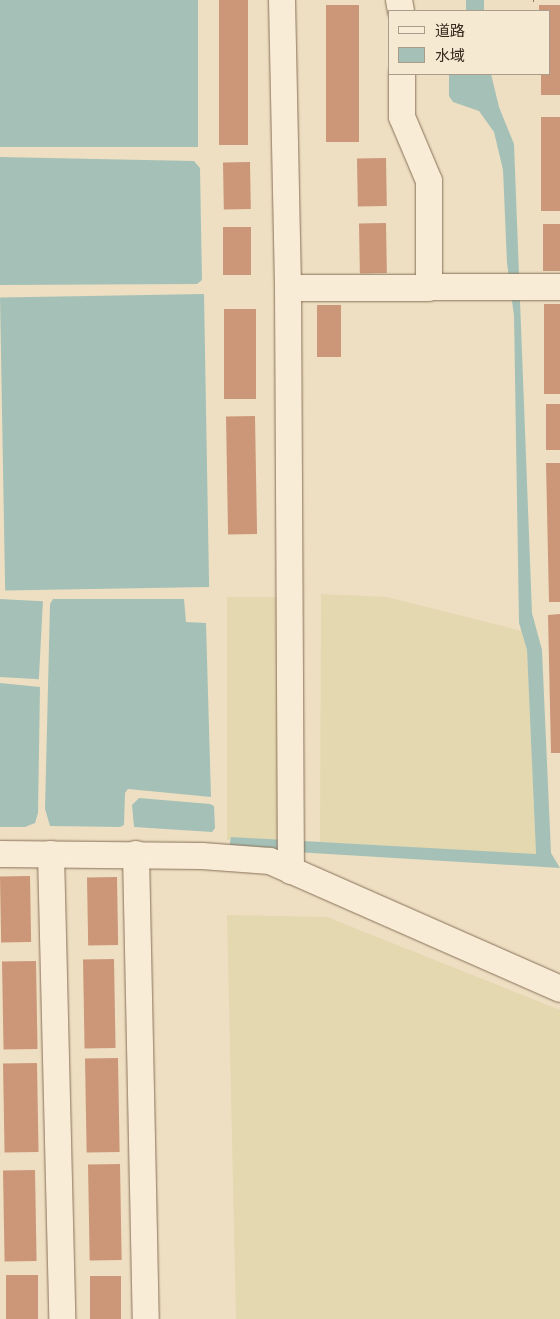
<!DOCTYPE html>
<html>
<head>
<meta charset="utf-8">
<style>
	body { margin:0 }
	#map { position:relative; width:560px; height:1319px; overflow:hidden; background:#eedfc2; font-family:"PT Serif","Noto Sans SC",serif }
	div>[style] { position:absolute }
	[style*='--x'] { left:calc(var(--x)*1px); top:calc(var(--y)*1px); width:calc(var(--w)*1px); rotate:calc(var(--a)*1deg) }
	.farmland>* { inset:0; background:#e4d8b0; transform-origin:0 0 }
	.water>* { inset:0; background:#a5c1b7; transform-origin:0 0 }
	.building>* { inset:0; background:#cc9778; transform-origin:0 0 }
	.path>* { height:3px; margin-top:-1.5px; transform-origin:0; background:repeating-linear-gradient(90deg,#887059 0 4px,transparent 0 6.5px) }
	.roads { filter:drop-shadow(0 0 1px #887059) drop-shadow(0 0 1px #887059) }
	.minor>* { height:26px; margin:-13px; padding:0 13px; transform-origin:13px; border-radius:13px; background:#f9ecd6 }
	span { translate:-50% -50%; white-space:nowrap; text-align:center; line-height:1.15; -webkit-text-stroke:4px #f5e9d2; paint-order:stroke }
	.legend { position:absolute; left:388px; top:10px; width:162px; height:65px; box-sizing:border-box; background:#f5e9d2; border:1px solid #a99c8a; margin:0; padding:6px 9px; list-style:none; font-size:15px; color:#38291e }
	.legend li { display:flex; align-items:center; gap:10px; height:25px }
	.legend b { width:25px; border:1px solid #a99c8a }
</style>
</head>
<body>
<div id="map">
	<div class="farmland">
		<i style="clip-path:polygon(321px 594px,387px 597px,522px 631px,527px 649px,536px 855px,320px 842px)"></i>
		<i style="left:282px;top:597px;width:243px;height:55px;rotate:90deg"></i>
		<i style="clip-path:polygon(227px 915px,327px 917px,560px 1010px,560px 1319px,236px 1319px)"></i>
	</div>
	<div class="water">
		<i style="left:0;top:0;width:198px;height:147px"></i>
		<i style="left:466px;top:0;width:18px;height:11px"></i>
		<i style="clip-path:polygon(449px 74px,491px 74px,499px 107px,514px 144px,532px 613px,542px 650px,551px 853px,560px 868px,229px 848px,231px 837px,536px 854px,527px 650px,519px 623px,514px 316px,507px 263px,503px 170px,494px 132px,479px 111px,453px 102px,449px 96px)"></i>
		<i style="clip-path:polygon(0 157px,194px 161px,200px 168px,202px 280px,197px 284px,0 285px)"></i>
		<i style="left:204px;top:294px;width:293px;height:204px;rotate:89deg"></i>
		<i style="left:0;top:599px;width:43px;height:78px;rotate:3deg"></i>
		<i style="clip-path:polygon(53px 599px,184px 599px,186px 622px,206px 623px,211px 797px,128px 789px,125px 793px,124px 825px,120px 827px,50px 826px,45px 809px,50px 604px)"></i>
		<i style="clip-path:polygon(0 683px,40px 687px,38px 813px,35px 823px,25px 827px,0 827px)"></i>
		<i style="clip-path:polygon(139px 798px,210px 804px,214px 806px,215px 828px,212px 832px,134px 827px,132px 805px)"></i>
	</div>
	<div class="building">
		<i style="left:219px;top:0;width:29px;height:145px"></i>
		<i style="left:326px;top:5px;width:33px;height:137px"></i>
		<i style="clip-path:polygon(539px 5px,560px 5px,560px 95px,541px 95px,541px 74px,549px 74px,549px 11px,539px 11px)"></i>
		<i style="left:541px;top:117px;width:19px;height:94px"></i>
		<i style="left:386px;top:158px;width:48px;height:29px;rotate:89deg"></i>
		<i style="left:250px;top:162px;width:47px;height:27px;rotate:89deg"></i>
		<i style="left:386px;top:223px;width:50px;height:27px;rotate:89deg"></i>
		<i style="left:543px;top:224px;width:17px;height:47px"></i>
		<i style="left:223px;top:227px;width:28px;height:48px"></i>
		<i style="left:544px;top:304px;width:16px;height:90px"></i>
		<i style="left:317px;top:305px;width:24px;height:52px"></i>
		<i style="left:224px;top:309px;width:32px;height:90px"></i>
		<i style="left:546px;top:404px;width:14px;height:46px"></i>
		<i style="left:255px;top:416px;width:118px;height:29px;rotate:89deg"></i>
		<i style="clip-path:polygon(546px 463px,560px 463px,560px 602px,549px 602px)"></i>
		<i style="clip-path:polygon(560px 614px,560px 753px,551px 753px,548px 615px)"></i>
		<i style="left:30px;top:876px;width:66px;height:30px;rotate:89deg"></i>
		<i style="left:117px;top:877px;width:68px;height:30px;rotate:89deg"></i>
		<i style="left:114px;top:959px;width:89px;height:31px;rotate:89deg"></i>
		<i style="left:36px;top:961px;width:88px;height:34px;rotate:89deg"></i>
		<i style="left:118px;top:1058px;width:94px;height:33px;rotate:89deg"></i>
		<i style="left:37px;top:1063px;width:89px;height:34px;rotate:89deg"></i>
		<i style="left:120px;top:1164px;width:96px;height:32px;rotate:89deg"></i>
		<i style="left:35px;top:1170px;width:91px;height:32px;rotate:89deg"></i>
		<i style="left:38px;top:1275px;width:44px;height:32px;rotate:90deg"></i>
		<i style="left:90px;top:1276px;width:31px;height:43px"></i>
	</div>
	<div class="path">
		<i style="--x:533;--y:0;--w:1;--a:0"></i>
	</div>
	<div class="roads">
		<div class="minor">
			<i style="--x:282;--y:0;--w:288;--a:88.8"></i>
			<i style="--x:288;--y:288;--w:583;--a:89.71"></i>
			<i style="--x:399;--y:0;--w:11;--a:80"></i>
			<i style="--x:402;--y:74;--w:43;--a:90"></i>
			<i style="--x:402;--y:117;--w:69;--a:67.1"></i>
			<i style="--x:429;--y:181;--w:107;--a:90"></i>
			<i style="--x:288;--y:288;--w:272;--a:-0.2"></i>
			<i style="--x:0;--y:854;--w:202;--a:0.6"></i>
			<i style="--x:202;--y:856;--w:68;--a:4.2"></i>
			<i style="--x:270;--y:861;--w:317;--a:23.8"></i>
			<i style="--x:51;--y:854;--w:465;--a:88.6"></i>
			<i style="--x:136;--y:854;--w:465;--a:88.8"></i>
		</div>
	</div>
	<ul class="legend">
	<li><b style="height:6px;background:#f9ecd6"></b>道路</li>
	<li><b style="height:14px;background:#a5c1b7"></b>水域</li>
	</ul>
</div>
</body>
</html>
